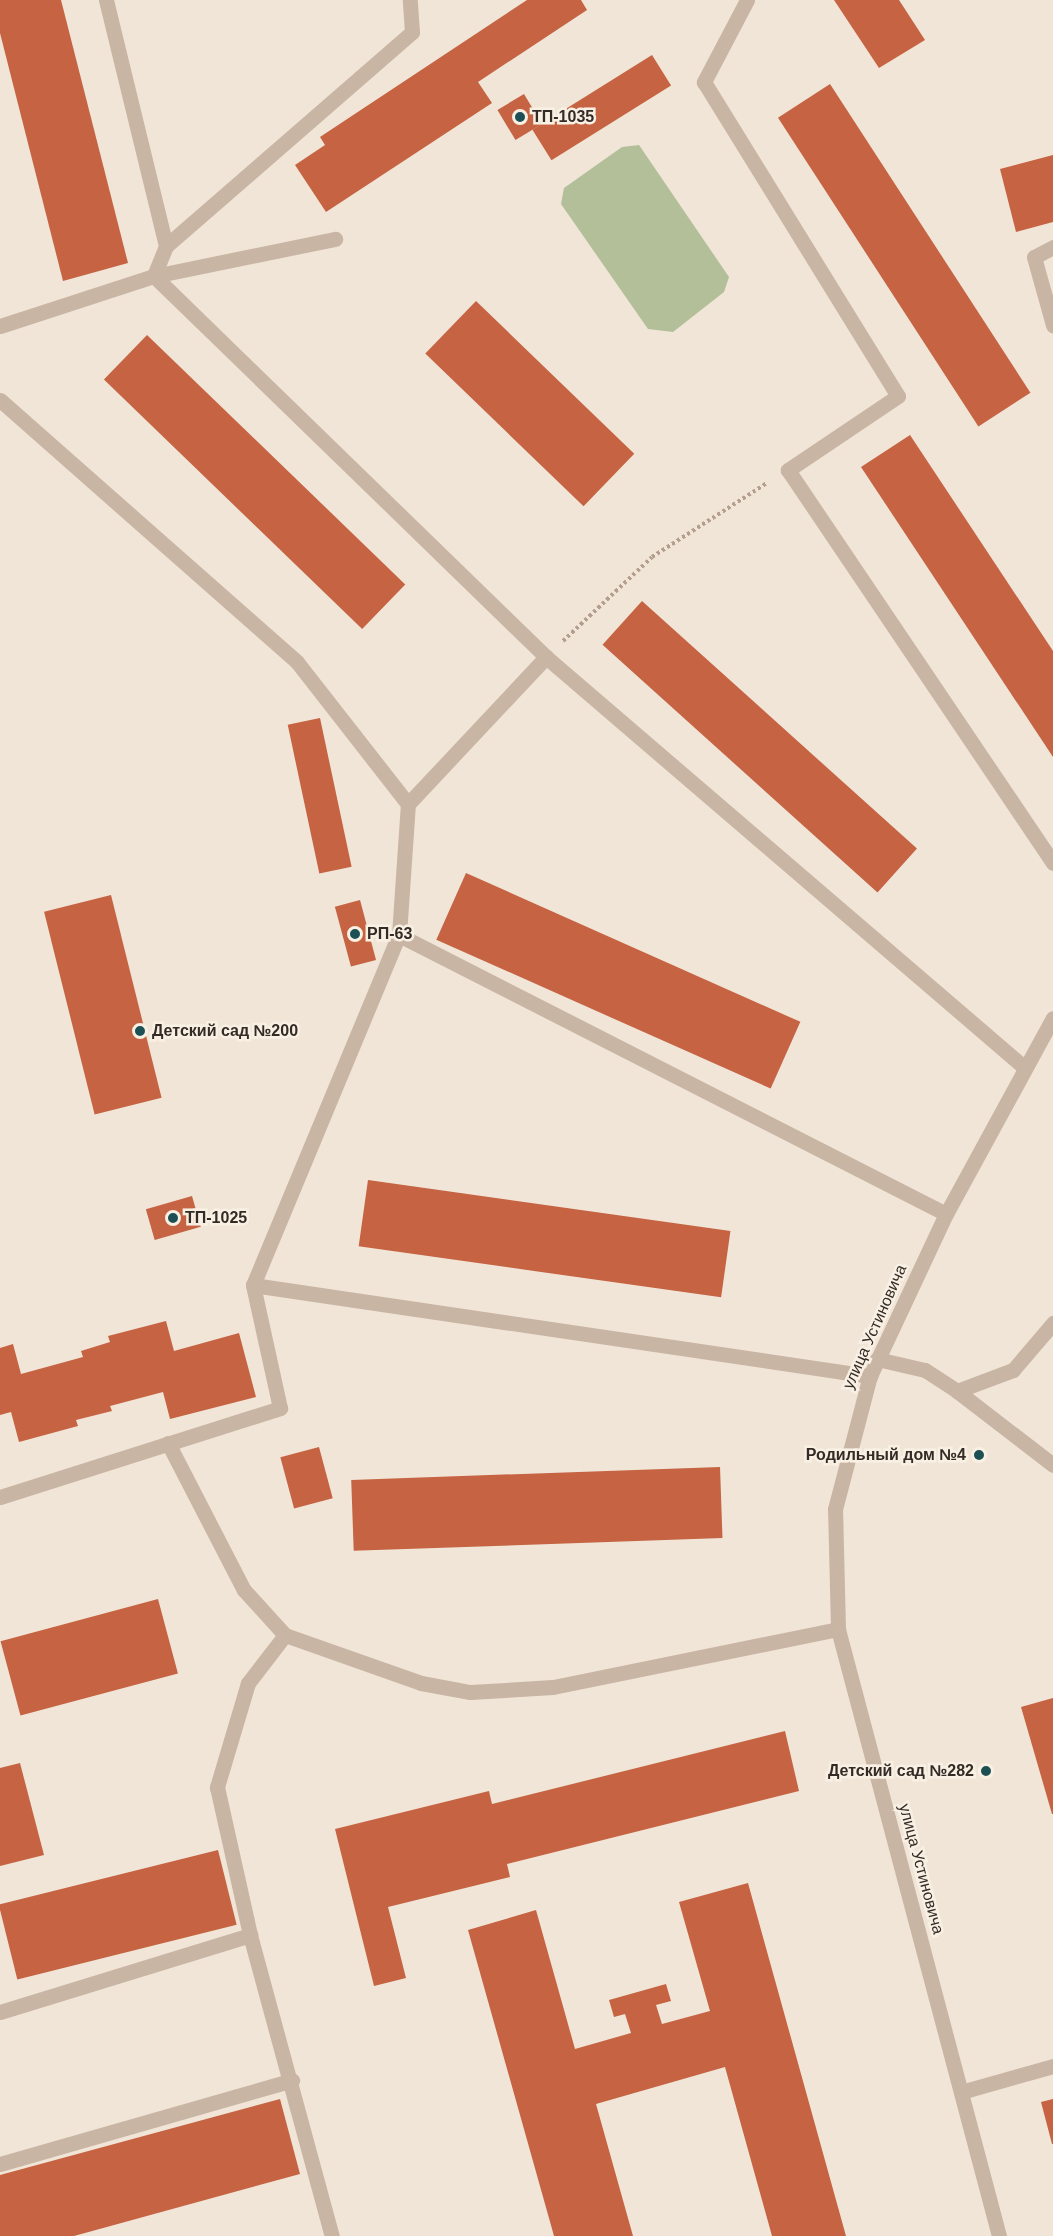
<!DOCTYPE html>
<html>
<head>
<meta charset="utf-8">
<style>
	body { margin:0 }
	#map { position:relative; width:1053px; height:2236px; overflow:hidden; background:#f1e5d8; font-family:Helvetica,sans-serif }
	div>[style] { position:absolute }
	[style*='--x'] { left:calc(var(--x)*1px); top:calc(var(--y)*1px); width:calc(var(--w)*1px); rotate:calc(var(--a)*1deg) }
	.green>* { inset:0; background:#b2bf98 }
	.building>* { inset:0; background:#c56342; transform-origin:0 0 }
	.path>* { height:4px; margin-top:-2px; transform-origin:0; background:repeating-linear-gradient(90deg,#b49f8f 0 3px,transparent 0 6px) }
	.service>* { height:15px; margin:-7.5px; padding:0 7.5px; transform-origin:7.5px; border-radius:7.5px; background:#c9b5a4 }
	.minor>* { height:15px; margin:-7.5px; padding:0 7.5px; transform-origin:7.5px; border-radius:7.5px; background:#c9b5a4 }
	.dots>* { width:16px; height:16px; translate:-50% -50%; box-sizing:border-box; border:3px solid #f9f0e4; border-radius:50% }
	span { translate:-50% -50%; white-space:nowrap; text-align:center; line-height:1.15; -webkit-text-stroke:5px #f9f0e4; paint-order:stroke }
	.poi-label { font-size:16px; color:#342b26; font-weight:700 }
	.left { translate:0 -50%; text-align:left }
	.right { translate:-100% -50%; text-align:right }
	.street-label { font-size:16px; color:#342b26 }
</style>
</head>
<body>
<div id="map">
	<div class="green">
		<i style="clip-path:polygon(639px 145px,729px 277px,724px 292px,673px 332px,648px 329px,561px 204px,564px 188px,622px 147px)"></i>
	</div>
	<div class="building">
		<i style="clip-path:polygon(0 0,61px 0,128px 263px,63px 281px,0 33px)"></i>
		<i style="clip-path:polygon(527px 0,581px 0,587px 10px,478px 82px,492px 103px,326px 212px,295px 165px,325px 145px,320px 137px)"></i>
		<i style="clip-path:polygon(834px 0,899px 0,925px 40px,879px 68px)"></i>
		<i style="left:652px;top:55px;width:36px;height:141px;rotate:58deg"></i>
		<i style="left:830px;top:84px;width:368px;height:62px;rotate:57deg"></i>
		<i style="left:524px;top:94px;width:35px;height:31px;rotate:59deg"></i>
		<i style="clip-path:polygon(1053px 155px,1053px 222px,1016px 232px,1000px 169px)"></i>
		<i style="left:476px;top:301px;width:220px;height:73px;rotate:44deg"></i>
		<i style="left:147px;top:335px;width:359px;height:62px;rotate:44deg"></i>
		<i style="clip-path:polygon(910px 435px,1053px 651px,1053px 757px,861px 467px)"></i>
		<i style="left:642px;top:601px;width:370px;height:59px;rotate:42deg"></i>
		<i style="left:320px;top:718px;width:152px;height:33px;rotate:78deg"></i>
		<i style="left:466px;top:873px;width:366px;height:73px;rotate:24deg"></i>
		<i style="left:111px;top:895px;width:209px;height:69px;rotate:76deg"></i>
		<i style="left:360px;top:900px;width:62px;height:26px;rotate:75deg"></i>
		<i style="left:368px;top:1180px;width:366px;height:67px;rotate:8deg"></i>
		<i style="left:192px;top:1196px;width:32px;height:48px;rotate:74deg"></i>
		<i style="clip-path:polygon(166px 1321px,174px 1351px,239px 1333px,256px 1397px,170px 1419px,163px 1392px,110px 1406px,112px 1411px,76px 1420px,78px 1426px,19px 1442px,11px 1412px,0 1415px,0 1348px,13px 1344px,21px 1374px,83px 1357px,81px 1351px,110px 1342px,108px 1336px)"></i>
		<i style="left:319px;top:1447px;width:53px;height:40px;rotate:75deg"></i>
		<i style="left:720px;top:1467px;width:71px;height:369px;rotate:88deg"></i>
		<i style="left:158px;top:1599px;width:77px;height:163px;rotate:75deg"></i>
		<i style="clip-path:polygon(1053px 1698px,1053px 1814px,1052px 1814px,1021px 1707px)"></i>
		<i style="clip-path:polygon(785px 1731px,799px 1791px,507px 1864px,510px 1877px,388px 1907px,406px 1978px,374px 1986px,335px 1829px,489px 1791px,492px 1804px)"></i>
		<i style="clip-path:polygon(20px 1763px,44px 1855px,0 1866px,0 1768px)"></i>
		<i style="left:218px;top:1850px;width:77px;height:226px;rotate:76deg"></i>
		<i style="clip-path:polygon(748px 1883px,846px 2236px,772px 2236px,725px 2067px,596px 2104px,633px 2236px,554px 2236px,468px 1930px,536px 1910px,575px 2049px,631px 2033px,625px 2014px,614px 2017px,609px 2000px,666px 1984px,671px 2001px,656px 2005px,662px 2024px,710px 2011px,679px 1902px)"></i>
		<i style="clip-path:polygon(280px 2099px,300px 2174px,74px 2236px,0 2236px,0 2175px)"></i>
		<i style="clip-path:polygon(1053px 2099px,1053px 2144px,1052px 2144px,1041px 2102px)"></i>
	</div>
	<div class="path">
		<i style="--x:563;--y:641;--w:122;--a:-43.3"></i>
		<i style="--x:652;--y:557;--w:137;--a:-32.8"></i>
	</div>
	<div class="service">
		<i style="--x:106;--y:0;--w:253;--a:76.3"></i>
		<i style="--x:166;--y:246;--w:32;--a:112"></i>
		<i style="--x:154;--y:276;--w:547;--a:44.18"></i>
		<i style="--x:546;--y:657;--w:631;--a:40.63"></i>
		<i style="--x:747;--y:0;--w:93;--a:117.7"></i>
		<i style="--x:704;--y:82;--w:369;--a:58.3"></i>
		<i style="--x:898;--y:396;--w:133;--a:146.1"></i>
		<i style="--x:788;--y:470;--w:474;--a:56"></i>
		<i style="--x:166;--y:246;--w:326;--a:-41"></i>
		<i style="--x:412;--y:32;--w:32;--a:-94"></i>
		<i style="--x:1053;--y:247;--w:21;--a:152"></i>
		<i style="--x:1034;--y:257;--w:71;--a:74.4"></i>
		<i style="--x:0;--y:326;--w:162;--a:-18"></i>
		<i style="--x:154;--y:276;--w:185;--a:-11.6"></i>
		<i style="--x:0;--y:400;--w:396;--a:41.4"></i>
		<i style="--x:297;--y:662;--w:180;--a:52"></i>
		<i style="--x:399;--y:935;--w:614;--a:27.02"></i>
		<i style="--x:253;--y:1285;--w:624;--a:8.39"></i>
		<i style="--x:877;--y:1359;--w:49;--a:12.9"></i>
		<i style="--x:925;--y:1370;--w:38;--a:33"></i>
		<i style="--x:957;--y:1391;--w:60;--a:-20.6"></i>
		<i style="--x:1013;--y:1370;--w:62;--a:-49.6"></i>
		<i style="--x:957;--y:1391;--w:121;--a:37.6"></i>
		<i style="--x:168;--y:1443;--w:165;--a:62.7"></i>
		<i style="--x:244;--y:1590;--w:61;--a:47.7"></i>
		<i style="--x:285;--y:1635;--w:144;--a:19.4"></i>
		<i style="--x:421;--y:1683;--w:50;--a:10.4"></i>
		<i style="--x:470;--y:1692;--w:83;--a:-3.4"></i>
		<i style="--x:553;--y:1687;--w:291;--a:-11.5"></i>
		<i style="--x:0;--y:1497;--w:294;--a:-17.6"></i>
		<i style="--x:280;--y:1408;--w:126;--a:-102.4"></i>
		<i style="--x:253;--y:1285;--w:379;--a:-67.4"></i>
		<i style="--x:399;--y:935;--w:131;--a:-86.1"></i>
		<i style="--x:408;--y:804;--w:202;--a:-46.8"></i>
		<i style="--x:285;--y:1635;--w:61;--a:127.6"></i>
		<i style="--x:248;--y:1683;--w:109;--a:106.6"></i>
		<i style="--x:217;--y:1787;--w:152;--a:77.4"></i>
		<i style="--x:250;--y:1935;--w:312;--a:74.8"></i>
		<i style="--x:0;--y:2012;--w:262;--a:-17.1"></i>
		<i style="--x:961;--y:2092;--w:96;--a:-15.8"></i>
		<i style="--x:0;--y:2164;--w:304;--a:-16"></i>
	</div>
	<div class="minor">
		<i style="--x:999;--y:2236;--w:628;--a:-104.86"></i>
		<i style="--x:838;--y:1629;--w:120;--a:-91.4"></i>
		<i style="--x:835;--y:1509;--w:138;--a:-75.3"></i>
		<i style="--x:870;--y:1376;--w:179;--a:-64.9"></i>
		<i style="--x:946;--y:1214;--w:223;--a:-61.4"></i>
	</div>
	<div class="dots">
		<i style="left:520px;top:117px;background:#1c5055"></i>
		<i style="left:355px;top:934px;background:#1c5055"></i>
		<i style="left:140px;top:1031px;background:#1c5055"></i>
		<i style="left:173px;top:1218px;background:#1c5055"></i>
		<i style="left:979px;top:1455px;background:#1c5055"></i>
		<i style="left:986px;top:1771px;background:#1c5055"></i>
	</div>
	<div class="poi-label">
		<span class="left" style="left:532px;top:117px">ТП-1035</span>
		<span class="left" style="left:367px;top:934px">РП-63</span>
		<span class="left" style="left:152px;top:1031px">Детский сад №200</span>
		<span class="left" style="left:185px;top:1218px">ТП-1025</span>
		<span class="right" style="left:966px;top:1455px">Родильный дом №4</span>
		<span class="right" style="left:974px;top:1771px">Детский сад №282</span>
	</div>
	<div class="street-label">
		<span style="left:875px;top:1327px;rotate:-66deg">улица Устиновича</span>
		<span style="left:921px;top:1869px;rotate:75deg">улица Устиновича</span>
	</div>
</div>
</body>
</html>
